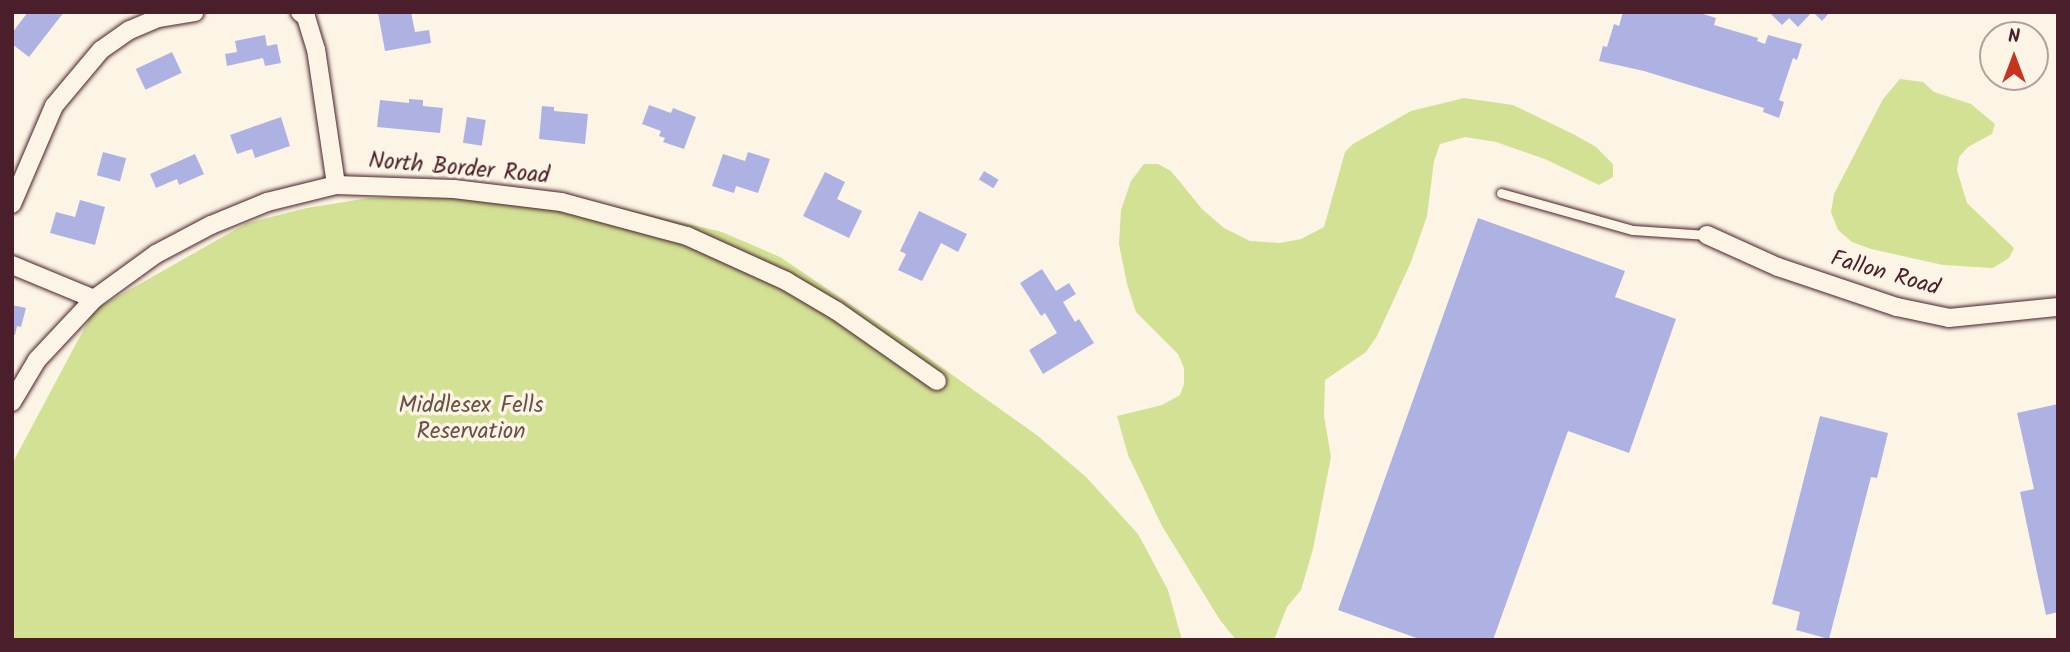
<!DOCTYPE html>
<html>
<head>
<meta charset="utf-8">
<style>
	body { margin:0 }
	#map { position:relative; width:2070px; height:652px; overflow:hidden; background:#fcf5e5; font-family:Kalam,sans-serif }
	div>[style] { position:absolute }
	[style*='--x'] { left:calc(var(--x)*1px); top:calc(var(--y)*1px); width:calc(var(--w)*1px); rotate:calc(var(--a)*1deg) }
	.green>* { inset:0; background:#d2e194 }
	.building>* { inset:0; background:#adb2e3; transform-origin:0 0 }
	.roads { filter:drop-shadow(0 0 2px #4a1f2b) drop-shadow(0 0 2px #4a1f2b) }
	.lane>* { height:9px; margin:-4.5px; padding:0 4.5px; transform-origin:4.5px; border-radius:4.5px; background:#fcf5e5 }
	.street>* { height:18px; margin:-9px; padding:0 9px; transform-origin:9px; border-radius:9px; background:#fcf5e5 }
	span { translate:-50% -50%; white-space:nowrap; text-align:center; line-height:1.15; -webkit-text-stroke:7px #fcf5e5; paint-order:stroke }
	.street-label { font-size:23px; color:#4a1f2b }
	.park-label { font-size:23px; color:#6c5045 }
	.frame { position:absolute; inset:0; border:14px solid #4a1f2b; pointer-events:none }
	.north { position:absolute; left:1979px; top:21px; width:70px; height:70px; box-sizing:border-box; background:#fcf5e5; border:2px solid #b59f9b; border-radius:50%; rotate:0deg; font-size:19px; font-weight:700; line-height:28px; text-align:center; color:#4a1f2b }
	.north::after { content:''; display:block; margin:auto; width:24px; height:32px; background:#c8321e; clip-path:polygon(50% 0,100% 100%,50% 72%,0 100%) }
</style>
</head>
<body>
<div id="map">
	<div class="green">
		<i style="clip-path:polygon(1900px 79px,1923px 82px,1934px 92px,1971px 104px,1995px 124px,1992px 134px,1968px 147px,1959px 157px,1957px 170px,1967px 203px,2014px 248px,2009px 258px,1993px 268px,1943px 265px,1871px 249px,1852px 242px,1838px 230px,1831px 212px,1834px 194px,1883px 99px)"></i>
		<i style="clip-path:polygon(1464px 98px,1513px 105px,1575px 135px,1596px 147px,1613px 164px,1613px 177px,1599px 185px,1545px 159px,1496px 142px,1465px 137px,1440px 144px,1434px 161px,1427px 216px,1411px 262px,1377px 336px,1366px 352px,1325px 380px,1324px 416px,1331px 457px,1313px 549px,1301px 590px,1287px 607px,1274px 640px,1236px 640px,1220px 620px,1162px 526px,1128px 455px,1117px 416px,1162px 405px,1180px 395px,1184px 384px,1184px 368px,1178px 354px,1136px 312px,1127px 284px,1119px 244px,1121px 210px,1131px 181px,1144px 164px,1158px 164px,1171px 171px,1202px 209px,1224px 228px,1250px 241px,1280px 243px,1301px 239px,1324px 227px,1345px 152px,1353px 144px,1411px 111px)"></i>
		<i style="clip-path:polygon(530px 196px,618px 207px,722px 232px,780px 257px,909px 344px,1038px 436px,1086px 477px,1138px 534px,1168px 590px,1182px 640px,12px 640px,12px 464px,94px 310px,247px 223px,307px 208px,369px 198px)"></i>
	</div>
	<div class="building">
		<i style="clip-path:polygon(28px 12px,64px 12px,29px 57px,12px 44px,12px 33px)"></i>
		<i style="clip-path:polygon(411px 12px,415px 32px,429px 30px,431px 43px,385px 51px,378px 13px)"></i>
		<i style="clip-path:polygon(1623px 12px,1697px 12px,1716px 18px,1714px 25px,1758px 38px,1757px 41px,1765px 44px,1768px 35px,1802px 44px,1797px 60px,1793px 58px,1779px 100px,1784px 102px,1779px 118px,1763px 112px,1764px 108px,1644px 71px,1599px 61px,1603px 46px,1607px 47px,1614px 24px,1619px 26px)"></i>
		<i style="clip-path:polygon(1769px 12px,1812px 12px,1798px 27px,1789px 18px,1782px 25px)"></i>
		<i style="clip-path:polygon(1813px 12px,1830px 12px,1822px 21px)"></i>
		<i style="clip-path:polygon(265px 35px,267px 46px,277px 44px,281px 63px,265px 66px,263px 58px,227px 66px,225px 54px,237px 52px,235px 41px)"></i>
		<i style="left:172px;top:52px;width:23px;height:40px;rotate:65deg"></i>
		<i style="clip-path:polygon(409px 99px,423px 100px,423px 106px,443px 108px,440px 133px,377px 127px,380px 100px,409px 103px)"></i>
		<i style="clip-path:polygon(649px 105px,671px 113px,673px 108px,696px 117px,684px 149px,663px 142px,665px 138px,659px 136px,661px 131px,642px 124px)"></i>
		<i style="clip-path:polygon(542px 106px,554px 107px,554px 111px,588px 114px,585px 144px,539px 139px)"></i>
		<i style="clip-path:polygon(281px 117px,290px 146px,255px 158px,252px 149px,237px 154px,230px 135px)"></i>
		<i style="left:467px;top:117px;width:19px;height:26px;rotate:9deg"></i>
		<i style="left:103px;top:152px;width:24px;height:24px;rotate:15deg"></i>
		<i style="clip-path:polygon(748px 152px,770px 159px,758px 193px,736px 186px,734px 193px,712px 186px,723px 154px,745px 161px)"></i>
		<i style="clip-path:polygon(195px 154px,204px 174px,179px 185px,177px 179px,156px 188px,150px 174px)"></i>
		<i style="left:984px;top:171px;width:17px;height:10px;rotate:31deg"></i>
		<i style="clip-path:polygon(825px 172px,845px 182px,837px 199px,862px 211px,849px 238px,803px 216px)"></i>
		<i style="clip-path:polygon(80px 200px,105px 207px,95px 245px,50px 233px,56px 212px,75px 217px)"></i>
		<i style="clip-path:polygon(919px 211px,967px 234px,958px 252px,941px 243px,922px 281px,898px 270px,906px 254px,900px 251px)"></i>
		<i style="clip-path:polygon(1478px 218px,1625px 271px,1615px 297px,1676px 319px,1629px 453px,1568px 431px,1493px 640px,1422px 640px,1338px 610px)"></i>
		<i style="clip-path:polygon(1042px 269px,1056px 291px,1069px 283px,1076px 294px,1063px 302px,1075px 322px,1079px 319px,1094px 343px,1043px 374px,1029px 350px,1057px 333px,1045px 313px,1041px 316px,1020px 283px)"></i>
		<i style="clip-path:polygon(12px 305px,26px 308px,21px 327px,17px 326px,15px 335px,12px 334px)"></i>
		<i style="clip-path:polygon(2058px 404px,2058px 612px,2046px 615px,2020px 492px,2034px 489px,2017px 413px)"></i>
		<i style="clip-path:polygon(1820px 416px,1888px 433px,1877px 478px,1871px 477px,1829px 639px,1796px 630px,1800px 612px,1772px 604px)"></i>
	</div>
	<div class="roads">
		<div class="lane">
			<i style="--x:1501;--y:193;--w:137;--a:15.7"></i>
			<i style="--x:1633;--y:230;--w:74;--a:3.9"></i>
		</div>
		<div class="street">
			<i style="--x:300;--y:12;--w:8;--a:40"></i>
			<i style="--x:306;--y:17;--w:34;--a:73"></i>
			<i style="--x:316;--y:49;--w:137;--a:81.6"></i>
			<i style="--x:12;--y:204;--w:107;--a:-66.8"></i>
			<i style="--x:54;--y:106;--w:73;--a:-50"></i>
			<i style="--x:101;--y:50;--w:35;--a:-35"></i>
			<i style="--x:130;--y:30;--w:30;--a:-23"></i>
			<i style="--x:158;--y:18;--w:37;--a:-9"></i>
			<i style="--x:1707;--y:235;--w:78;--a:24.3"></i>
			<i style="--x:1778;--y:267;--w:126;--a:18.6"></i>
			<i style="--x:1897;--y:307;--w:53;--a:11.9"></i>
			<i style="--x:1949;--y:318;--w:110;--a:-5.8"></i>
			<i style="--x:12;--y:265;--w:89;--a:22.5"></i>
			<i style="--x:12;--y:402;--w:49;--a:-59.2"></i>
			<i style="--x:37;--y:360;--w:83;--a:-46.9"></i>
			<i style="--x:94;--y:299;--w:77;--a:-36"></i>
			<i style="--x:156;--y:254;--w:62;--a:-27.8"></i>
			<i style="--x:211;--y:225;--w:61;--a:-22.3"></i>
			<i style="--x:267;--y:202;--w:71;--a:-13.8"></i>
			<i style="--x:336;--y:185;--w:118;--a:1.9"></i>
			<i style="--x:454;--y:189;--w:108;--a:6.9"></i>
			<i style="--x:561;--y:202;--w:131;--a:15.1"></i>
			<i style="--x:687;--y:236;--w:109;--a:24.4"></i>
			<i style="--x:786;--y:281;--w:59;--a:30.5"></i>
			<i style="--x:837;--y:311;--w:122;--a:35"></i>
		</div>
	</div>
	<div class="street-label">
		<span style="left:459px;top:169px;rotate:5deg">North Border Road</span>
		<span style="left:1885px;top:274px;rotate:16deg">Fallon Road</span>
	</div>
	<div class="park-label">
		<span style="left:471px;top:419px">Middlesex Fells<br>Reservation</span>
	</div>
	<div class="frame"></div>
	<div class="north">N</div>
</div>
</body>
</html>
